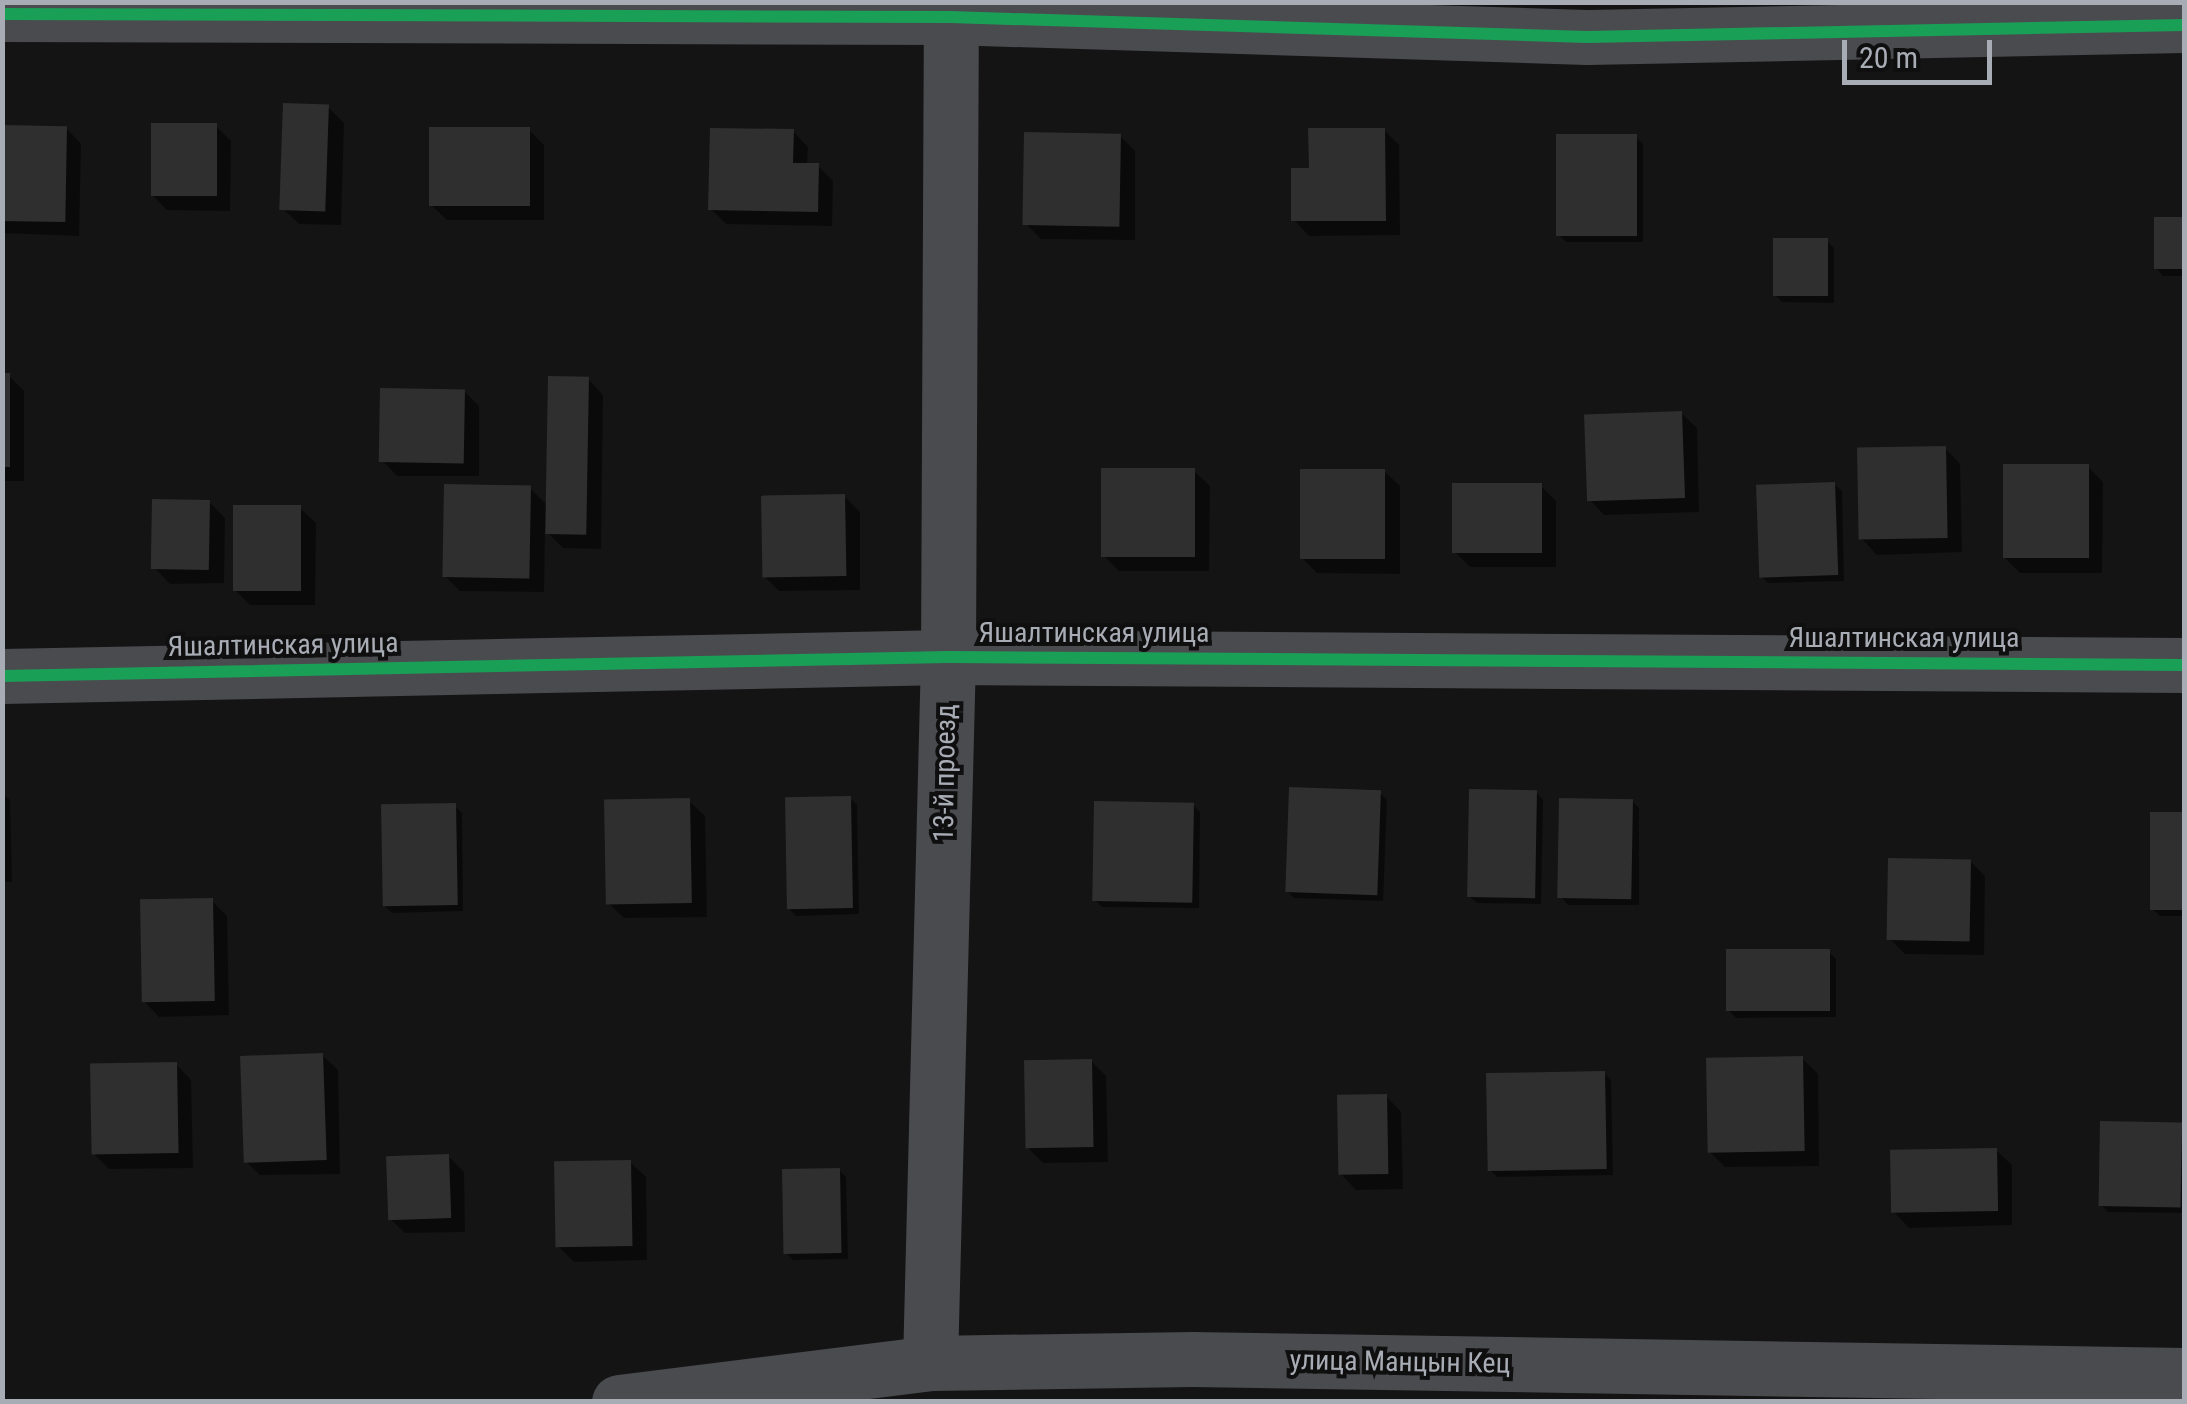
<!DOCTYPE html>
<html>
<head>
<meta charset="utf-8">
<style>
	body { margin:0 }
	#map { position:relative; width:2187px; height:1404px; overflow:hidden; background:#141415; font-family:"Roboto Condensed",sans-serif }
	div>[style] { position:absolute }
	[style*='--x'] { left:calc(var(--x)*1px); top:calc(var(--y)*1px); width:calc(var(--w)*1px); rotate:calc(var(--a)*1deg) }
	.shadow>* { inset:0; background:#0007 }
	.building>* { inset:0; background:#2f2f30; transform-origin:0 0 }
	.minor>* { height:55px; margin:-27.5px; padding:0 27.5px; transform-origin:27.5px; border-radius:27.5px; background:#4a4b4e }
	.cycleway>* { height:12px; margin:-6px; padding:0 6px; transform-origin:6px; border-radius:6px; background:#1a9f57 }
	span { translate:-50% -50%; white-space:nowrap; text-align:center; line-height:1.15; -webkit-text-stroke:8px #0f0f10; paint-order:stroke }
	.street-label { font-size:28px; color:#a8acb4 }
	.frame { position:absolute; inset:0; border:5px solid #a8acb4; pointer-events:none }
	.scale { position:absolute; left:1842px; top:40px; width:150px; height:45px; box-sizing:border-box; border:5px solid #a8acb4; border-top:0; padding-left:12px; font-size:30px; line-height:35px; white-space:nowrap; color:#a8acb4; -webkit-text-stroke:8px #0f0f10; paint-order:stroke }
</style>
</head>
<body>
<div id="map">
	<div class="shadow">
		<i style="clip-path:polygon(328px 107px,344px 123px,341px 225px,299px 224px,283px 209px)"></i>
		<i style="clip-path:polygon(216px 126px,231px 141px,230px 211px,167px 210px,152px 195px)"></i>
		<i style="clip-path:polygon(2px 127px,66px 128px,81px 144px,79px 236px,2px 233px)"></i>
		<i style="clip-path:polygon(529px 130px,544px 145px,544px 220px,447px 220px,431px 205px)"></i>
		<i style="clip-path:polygon(1384px 130px,1399px 145px,1400px 235px,1309px 236px,1294px 220px,1311px 170px)"></i>
		<i style="clip-path:polygon(793px 131px,808px 147px,807px 165px,818px 166px,833px 181px,832px 226px,726px 224px,711px 209px)"></i>
		<i style="clip-path:polygon(1120px 136px,1135px 151px,1135px 240px,1041px 239px,1026px 224px)"></i>
		<i style="clip-path:polygon(1636px 137px,1643px 144px,1643px 242px,1566px 242px,1559px 235px)"></i>
		<i style="clip-path:polygon(2157px 219px,2184px 219px,2184px 276px,2163px 276px,2156px 268px)"></i>
		<i style="clip-path:polygon(1827px 241px,1834px 248px,1834px 303px,1782px 302px,1775px 295px)"></i>
		<i style="clip-path:polygon(2px 376px,9px 376px,24px 391px,24px 481px,2px 481px)"></i>
		<i style="clip-path:polygon(588px 379px,603px 395px,601px 549px,563px 548px,545px 530px,544px 592px,460px 591px,445px 576px,530px 488px,548px 506px)"></i>
		<i style="clip-path:polygon(464px 391px,479px 406px,479px 476px,397px 476px,382px 460px)"></i>
		<i style="clip-path:polygon(1681px 413px,1697px 428px,1699px 512px,1604px 515px,1589px 499px)"></i>
		<i style="clip-path:polygon(1945px 448px,1960px 464px,1962px 552px,1877px 555px,1862px 539px)"></i>
		<i style="clip-path:polygon(2088px 467px,2103px 482px,2102px 573px,2020px 573px,2004px 557px)"></i>
		<i style="clip-path:polygon(1194px 471px,1210px 486px,1209px 571px,1119px 571px,1104px 556px)"></i>
		<i style="clip-path:polygon(1384px 471px,1400px 486px,1400px 574px,1317px 573px,1302px 558px)"></i>
		<i style="clip-path:polygon(1834px 484px,1842px 491px,1844px 581px,1768px 583px,1761px 576px)"></i>
		<i style="clip-path:polygon(1541px 486px,1556px 501px,1556px 567px,1470px 567px,1455px 552px)"></i>
		<i style="clip-path:polygon(844px 496px,860px 512px,860px 590px,779px 591px,764px 576px)"></i>
		<i style="clip-path:polygon(209px 502px,225px 518px,224px 583px,170px 584px,155px 568px)"></i>
		<i style="clip-path:polygon(300px 508px,316px 523px,315px 605px,250px 605px,235px 590px)"></i>
		<i style="clip-path:polygon(1536px 792px,1543px 800px,1541px 904px,1477px 903px,1469px 896px)"></i>
		<i style="clip-path:polygon(2px 793px,10px 800px,12px 882px,2px 882px)"></i>
		<i style="clip-path:polygon(1380px 793px,1387px 800px,1383px 901px,1294px 898px,1287px 891px)"></i>
		<i style="clip-path:polygon(850px 798px,857px 805px,859px 914px,796px 916px,789px 909px)"></i>
		<i style="clip-path:polygon(689px 801px,705px 816px,707px 917px,624px 918px,608px 903px)"></i>
		<i style="clip-path:polygon(1632px 801px,1639px 808px,1639px 905px,1568px 905px,1561px 897px)"></i>
		<i style="clip-path:polygon(1193px 805px,1200px 812px,1199px 908px,1102px 907px,1095px 900px)"></i>
		<i style="clip-path:polygon(455px 806px,462px 813px,463px 911px,392px 913px,385px 906px)"></i>
		<i style="clip-path:polygon(2184px 814px,2184px 916px,2160px 916px,2152px 909px,2152px 815px)"></i>
		<i style="clip-path:polygon(1970px 861px,1985px 876px,1984px 955px,1905px 954px,1890px 939px)"></i>
		<i style="clip-path:polygon(212px 901px,227px 916px,229px 1015px,159px 1017px,144px 1001px)"></i>
		<i style="clip-path:polygon(1829px 952px,1836px 959px,1836px 1017px,1736px 1018px,1729px 1011px)"></i>
		<i style="clip-path:polygon(322px 1055px,338px 1070px,340px 1174px,260px 1175px,244px 1160px)"></i>
		<i style="clip-path:polygon(1802px 1058px,1818px 1074px,1819px 1166px,1725px 1167px,1710px 1152px)"></i>
		<i style="clip-path:polygon(1091px 1061px,1106px 1076px,1108px 1162px,1043px 1163px,1028px 1148px)"></i>
		<i style="clip-path:polygon(176px 1064px,191px 1080px,193px 1168px,109px 1169px,94px 1154px)"></i>
		<i style="clip-path:polygon(1604px 1073px,1611px 1080px,1613px 1175px,1497px 1177px,1490px 1170px)"></i>
		<i style="clip-path:polygon(1386px 1096px,1401px 1112px,1403px 1189px,1356px 1190px,1341px 1174px)"></i>
		<i style="clip-path:polygon(2181px 1125px,2184px 1213px,2108px 1212px,2101px 1205px)"></i>
		<i style="clip-path:polygon(1996px 1150px,2012px 1165px,2012px 1225px,1909px 1228px,1894px 1212px)"></i>
		<i style="clip-path:polygon(448px 1156px,464px 1172px,465px 1232px,405px 1233px,389px 1218px)"></i>
		<i style="clip-path:polygon(630px 1162px,646px 1177px,647px 1260px,574px 1262px,558px 1246px)"></i>
		<i style="clip-path:polygon(839px 1170px,846px 1177px,848px 1259px,793px 1260px,786px 1253px)"></i>
	</div>
	<div class="building">
		<i style="left:283px;top:103px;width:46px;height:107px;rotate:2deg"></i>
		<i style="left:151px;top:123px;width:66px;height:73px"></i>
		<i style="left:2px;top:125px;width:65px;height:96px;rotate:1deg"></i>
		<i style="left:429px;top:127px;width:101px;height:79px"></i>
		<i style="clip-path:polygon(710px 128px,794px 129px,793px 163px,819px 163px,818px 212px,708px 210px)"></i>
		<i style="clip-path:polygon(1308px 128px,1385px 128px,1386px 221px,1291px 221px,1291px 168px,1309px 168px)"></i>
		<i style="left:1024px;top:132px;width:97px;height:93px;rotate:1deg"></i>
		<i style="left:1637px;top:134px;width:102px;height:81px;rotate:90deg"></i>
		<i style="left:2154px;top:217px;width:30px;height:52px"></i>
		<i style="left:1773px;top:238px;width:55px;height:58px"></i>
		<i style="left:2px;top:373px;width:8px;height:94px"></i>
		<i style="left:548px;top:376px;width:41px;height:158px;rotate:1deg"></i>
		<i style="left:380px;top:388px;width:85px;height:74px;rotate:1deg"></i>
		<i style="left:1682px;top:411px;width:87px;height:98px;rotate:88deg"></i>
		<i style="left:1946px;top:446px;width:92px;height:89px;rotate:89deg"></i>
		<i style="left:2003px;top:464px;width:86px;height:94px"></i>
		<i style="left:1195px;top:468px;width:89px;height:94px;rotate:90deg"></i>
		<i style="left:1300px;top:469px;width:85px;height:90px"></i>
		<i style="left:1835px;top:482px;width:93px;height:79px;rotate:88deg"></i>
		<i style="left:1452px;top:483px;width:90px;height:70px"></i>
		<i style="left:444px;top:484px;width:87px;height:93px;rotate:1deg"></i>
		<i style="left:845px;top:494px;width:82px;height:84px;rotate:89deg"></i>
		<i style="left:152px;top:499px;width:58px;height:70px;rotate:1deg"></i>
		<i style="left:233px;top:505px;width:68px;height:86px"></i>
		<i style="left:1289px;top:787px;width:92px;height:105px;rotate:2deg"></i>
		<i style="left:1469px;top:789px;width:68px;height:108px;rotate:1deg"></i>
		<i style="left:851px;top:796px;width:112px;height:66px;rotate:89deg"></i>
		<i style="left:690px;top:798px;width:105px;height:86px;rotate:89deg"></i>
		<i style="left:1559px;top:798px;width:74px;height:100px;rotate:1deg"></i>
		<i style="left:1094px;top:801px;width:100px;height:100px;rotate:1deg"></i>
		<i style="left:456px;top:803px;width:102px;height:75px;rotate:89deg"></i>
		<i style="left:2150px;top:812px;width:34px;height:98px"></i>
		<i style="left:1888px;top:858px;width:83px;height:82px;rotate:1deg"></i>
		<i style="left:213px;top:898px;width:103px;height:73px;rotate:89deg"></i>
		<i style="left:1830px;top:949px;width:62px;height:104px;rotate:90deg"></i>
		<i style="left:323px;top:1053px;width:107px;height:83px;rotate:88deg"></i>
		<i style="left:1803px;top:1056px;width:95px;height:97px;rotate:89deg"></i>
		<i style="left:1092px;top:1059px;width:88px;height:68px;rotate:89deg"></i>
		<i style="left:177px;top:1062px;width:91px;height:87px;rotate:89deg"></i>
		<i style="left:1605px;top:1071px;width:98px;height:119px;rotate:89deg"></i>
		<i style="left:1387px;top:1094px;width:80px;height:50px;rotate:89deg"></i>
		<i style="left:2100px;top:1121px;width:82px;height:85px;rotate:1deg"></i>
		<i style="left:1997px;top:1148px;width:63px;height:107px;rotate:89deg"></i>
		<i style="left:449px;top:1154px;width:64px;height:63px;rotate:88deg"></i>
		<i style="left:631px;top:1160px;width:86px;height:77px;rotate:89deg"></i>
		<i style="left:840px;top:1168px;width:85px;height:58px;rotate:89deg"></i>
	</div>
	<div class="minor">
		<i style="--x:2;--y:14;--w:948;--a:0.18"></i>
		<i style="--x:950;--y:17;--w:637;--a:1.8"></i>
		<i style="--x:1587;--y:37;--w:597;--a:-1.15"></i>
		<i style="--x:2;--y:676;--w:946;--a:-1.15"></i>
		<i style="--x:948;--y:657;--w:1236;--a:0.37"></i>
		<i style="--x:930;--y:1363;--w:706;--a:-88.54"></i>
		<i style="--x:948;--y:657;--w:655;--a:-89.74"></i>
		<i style="--x:619;--y:1402;--w:313;--a:-7.1"></i>
		<i style="--x:930;--y:1363;--w:262;--a:-0.9"></i>
		<i style="--x:1192;--y:1359;--w:992;--a:0.92"></i>
	</div>
	<div class="cycleway">
		<i style="--x:2;--y:14;--w:948;--a:0.18"></i>
		<i style="--x:950;--y:17;--w:637;--a:1.8"></i>
		<i style="--x:1587;--y:37;--w:597;--a:-1.15"></i>
		<i style="--x:2;--y:676;--w:946;--a:-1.15"></i>
		<i style="--x:948;--y:657;--w:1236;--a:0.37"></i>
	</div>
	<div class="street-label">
		<span style="left:1094px;top:633px">Яшалтинская улица</span>
		<span style="left:1904px;top:638px">Яшалтинская улица</span>
		<span style="left:283px;top:645px;rotate:-1deg">Яшалтинская улица</span>
		<span style="left:945px;top:773px;rotate:-89deg">13-й проезд</span>
		<span style="left:1400px;top:1362px;rotate:1deg">улица Манцын Кец</span>
	</div>
	<div class="frame"></div>
	<div class="scale">20 m</div>
</div>
</body>
</html>
